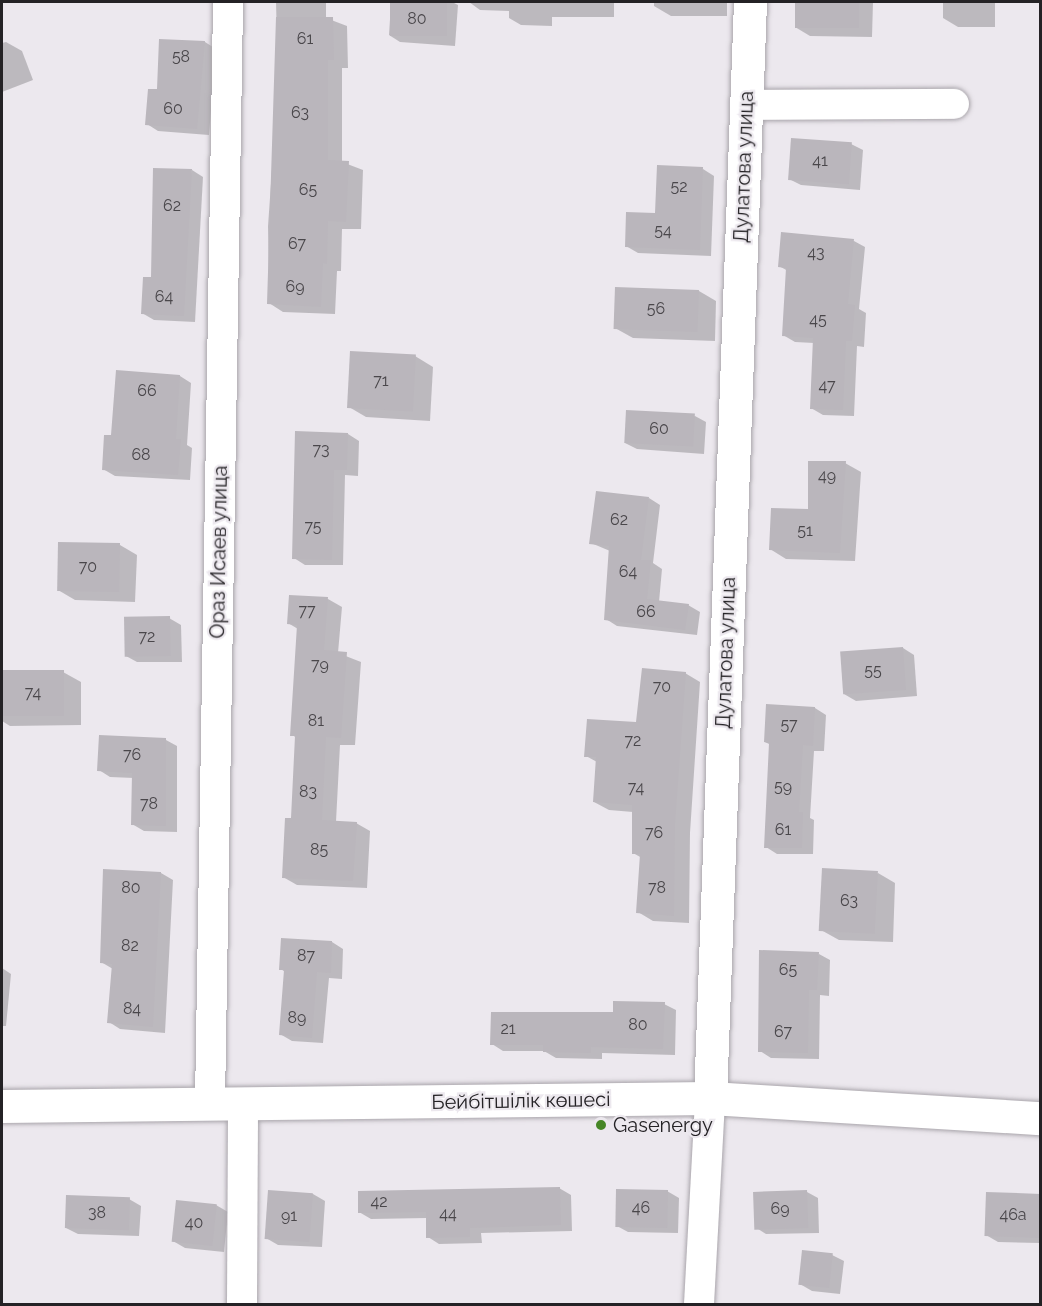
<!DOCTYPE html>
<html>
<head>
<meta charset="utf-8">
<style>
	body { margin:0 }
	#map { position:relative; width:1042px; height:1306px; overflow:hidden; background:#ece8ee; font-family:Raleway,sans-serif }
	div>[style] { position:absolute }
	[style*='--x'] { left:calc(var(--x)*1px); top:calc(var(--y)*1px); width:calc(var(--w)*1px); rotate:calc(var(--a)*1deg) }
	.shadow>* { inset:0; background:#0003 }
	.building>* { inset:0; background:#bab6bc; transform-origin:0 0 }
	.roads { filter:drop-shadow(0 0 2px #a9a5ab) drop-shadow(0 0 2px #a9a5ab) }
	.minor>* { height:30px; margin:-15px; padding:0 15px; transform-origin:15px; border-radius:15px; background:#fff }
	.tertiary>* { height:33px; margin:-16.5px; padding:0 16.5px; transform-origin:16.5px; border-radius:16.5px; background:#fff }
	.dots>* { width:16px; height:16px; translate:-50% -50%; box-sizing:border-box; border:3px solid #ece8ee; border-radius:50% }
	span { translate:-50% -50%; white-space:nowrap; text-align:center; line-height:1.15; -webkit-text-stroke:4.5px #ece8ee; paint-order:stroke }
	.number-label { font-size:16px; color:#4a474b }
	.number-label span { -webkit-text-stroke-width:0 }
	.street-label { font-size:20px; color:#242225 }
	.poi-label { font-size:20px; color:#242225 }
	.left { translate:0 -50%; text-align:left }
	.frame { position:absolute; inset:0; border:3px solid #242225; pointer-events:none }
</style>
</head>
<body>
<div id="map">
	<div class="shadow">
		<i style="clip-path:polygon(276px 2px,326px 2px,326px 18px,347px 26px,348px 68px,342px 68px,342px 162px,363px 170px,361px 229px,342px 229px,341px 271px,337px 271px,335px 314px,283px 312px,269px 303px,268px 226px,278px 83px)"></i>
		<i style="clip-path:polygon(391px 2px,452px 2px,458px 5px,455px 46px,400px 42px,389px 35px)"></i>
		<i style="clip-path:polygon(469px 2px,614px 2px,614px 17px,552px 17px,552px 26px,521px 25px,509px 18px,509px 11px,480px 10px)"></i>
		<i style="clip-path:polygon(654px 2px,727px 2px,727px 16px,671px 16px,654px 6px)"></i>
		<i style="clip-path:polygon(796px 2px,873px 2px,872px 37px,810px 36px,795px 27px)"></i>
		<i style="clip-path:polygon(943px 2px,995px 2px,995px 27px,958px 27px,943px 18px)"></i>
		<i style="clip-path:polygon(160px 41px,205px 42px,216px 49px,209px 135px,158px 131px,147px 124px,158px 91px)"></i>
		<i style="clip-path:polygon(6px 42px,22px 51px,33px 80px,2px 92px,2px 43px)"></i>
		<i style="clip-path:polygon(851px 144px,863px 150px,860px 190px,801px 185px,789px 179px)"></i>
		<i style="clip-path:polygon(703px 169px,714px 176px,711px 256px,638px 253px,626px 246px)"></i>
		<i style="clip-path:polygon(192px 170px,203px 177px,195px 322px,154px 320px,142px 313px)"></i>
		<i style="clip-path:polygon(854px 241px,865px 247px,859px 309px,866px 313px,864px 347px,857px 346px,854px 416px,823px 415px,811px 408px,814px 343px,795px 342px,783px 335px,788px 271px,779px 266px)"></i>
		<i style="clip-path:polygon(699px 291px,716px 301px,715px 341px,633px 338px,615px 328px)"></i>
		<i style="clip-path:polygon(415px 356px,433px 367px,430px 421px,366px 417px,349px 407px)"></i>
		<i style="clip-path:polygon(117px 372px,180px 376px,191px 383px,187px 445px,192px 448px,190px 480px,115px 476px,103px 469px,112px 437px)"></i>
		<i style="clip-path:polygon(695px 416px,706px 422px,704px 454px,637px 449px,625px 443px)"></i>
		<i style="clip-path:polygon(348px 434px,359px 441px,358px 476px,345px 475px,343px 565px,305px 565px,294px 558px)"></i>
		<i style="clip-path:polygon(845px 463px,861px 472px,855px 561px,786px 559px,770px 549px,809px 511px)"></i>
		<i style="clip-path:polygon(649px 498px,660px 505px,653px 563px,662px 569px,659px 602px,688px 605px,700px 612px,697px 635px,617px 626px,606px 619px,610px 551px,591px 543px)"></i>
		<i style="clip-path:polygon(120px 545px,137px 555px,135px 602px,75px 600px,58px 590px)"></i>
		<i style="clip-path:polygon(290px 596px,328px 599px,342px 607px,338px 653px,361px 662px,355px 745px,340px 745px,336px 822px,356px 823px,370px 831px,367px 888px,297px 885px,283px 877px,292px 820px,297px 738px,292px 735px,298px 629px,288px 623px)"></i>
		<i style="clip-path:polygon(169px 618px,181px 625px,182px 662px,137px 662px,126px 656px)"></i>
		<i style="clip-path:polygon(903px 648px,914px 655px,917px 696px,856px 701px,844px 694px)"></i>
		<i style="clip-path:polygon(2px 672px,63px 672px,81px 682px,81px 725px,10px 726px,2px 721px)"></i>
		<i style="clip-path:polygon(685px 673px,700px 682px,690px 833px,689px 923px,653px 921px,638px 912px,642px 858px,633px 853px,633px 812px,609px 810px,594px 802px,597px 762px,586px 756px,638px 724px)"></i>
		<i style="clip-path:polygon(768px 705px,815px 708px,826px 715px,824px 751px,814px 751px,810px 818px,814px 820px,813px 854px,777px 854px,766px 847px,771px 745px,765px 742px)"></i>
		<i style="clip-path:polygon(166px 740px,177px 746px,177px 832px,144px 831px,132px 824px,134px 778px,110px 777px,99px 770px)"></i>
		<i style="clip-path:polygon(104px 871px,161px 873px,173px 880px,165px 1033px,120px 1029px,109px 1022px,113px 969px,101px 962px)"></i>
		<i style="clip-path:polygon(878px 873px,895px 883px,893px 942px,839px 940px,821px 930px)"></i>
		<i style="clip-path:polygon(332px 942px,343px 949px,342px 979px,329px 978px,323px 1043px,292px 1041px,280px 1034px,285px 972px,281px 969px)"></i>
		<i style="clip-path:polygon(819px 954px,830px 960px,829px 996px,820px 995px,819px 1059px,771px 1058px,760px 1051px)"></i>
		<i style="clip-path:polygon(2px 968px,11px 974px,6px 1026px,2px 1026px)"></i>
		<i style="clip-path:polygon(664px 1004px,676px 1010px,675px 1055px,602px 1053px,602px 1059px,556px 1058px,544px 1051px,503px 1051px,492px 1044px)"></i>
		<i style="clip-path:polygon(559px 1188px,571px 1195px,572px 1231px,481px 1233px,482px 1243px,439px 1244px,428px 1237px,427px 1218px,371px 1219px,359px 1212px)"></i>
		<i style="clip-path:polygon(667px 1191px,679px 1198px,678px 1233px,628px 1232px,617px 1226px)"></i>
		<i style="clip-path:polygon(269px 1192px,313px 1194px,325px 1201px,322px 1247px,278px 1245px,266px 1238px)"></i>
		<i style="clip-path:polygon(807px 1192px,818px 1198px,819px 1233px,766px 1234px,755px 1227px)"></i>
		<i style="clip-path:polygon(1040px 1196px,1040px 1243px,998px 1242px,986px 1235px)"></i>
		<i style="clip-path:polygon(129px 1199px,141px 1206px,139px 1236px,78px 1234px,66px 1228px)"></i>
		<i style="clip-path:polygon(216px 1205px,228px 1212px,224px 1252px,185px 1248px,173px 1241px)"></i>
		<i style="clip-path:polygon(832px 1255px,844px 1261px,840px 1294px,812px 1291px,800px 1284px)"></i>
	</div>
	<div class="building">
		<i style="left:390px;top:2px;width:57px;height:34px"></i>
		<i style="left:795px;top:2px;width:64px;height:26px"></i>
		<i style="clip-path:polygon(276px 17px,333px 17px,334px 60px,328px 60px,328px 160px,349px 161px,346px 222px,328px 221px,327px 264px,323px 263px,321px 307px,267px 304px)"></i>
		<i style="clip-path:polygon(159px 39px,205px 41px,197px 129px,145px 125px,148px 89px,157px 89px)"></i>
		<i style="left:791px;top:138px;width:61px;height:42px;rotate:4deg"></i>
		<i style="clip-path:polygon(657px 165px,703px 167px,700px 250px,625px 247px,626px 212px,655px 213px)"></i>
		<i style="clip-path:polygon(153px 168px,192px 169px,184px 316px,141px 314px,143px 277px,151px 277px)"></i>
		<i style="clip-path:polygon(781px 232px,854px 239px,848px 304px,855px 305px,852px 341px,846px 341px,843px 410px,810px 409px,813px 338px,782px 336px,786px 268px,778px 267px)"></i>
		<i style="left:615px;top:287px;width:84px;height:42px;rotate:2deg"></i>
		<i style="left:350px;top:351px;width:66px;height:57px;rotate:3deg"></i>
		<i style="clip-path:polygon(116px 370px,180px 375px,176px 439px,181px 439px,178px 475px,102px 470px,104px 435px,111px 435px)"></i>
		<i style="left:626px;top:410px;width:69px;height:33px;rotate:3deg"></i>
		<i style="clip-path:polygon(295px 431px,348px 433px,347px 470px,334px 470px,332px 560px,292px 559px)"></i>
		<i style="clip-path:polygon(808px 461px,846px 461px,840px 553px,769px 550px,771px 508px,808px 509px)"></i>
		<i style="clip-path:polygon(596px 491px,649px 497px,641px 560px,651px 560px,647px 599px,689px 604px,685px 630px,604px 620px,609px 546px,589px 544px)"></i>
		<i style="left:58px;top:542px;width:62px;height:49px;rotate:1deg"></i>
		<i style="clip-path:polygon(289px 595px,328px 597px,324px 650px,347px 652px,341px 738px,326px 737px,322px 820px,357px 822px,353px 881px,282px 878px,285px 818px,291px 818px,295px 736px,290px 736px,297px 625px,287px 624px)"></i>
		<i style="left:170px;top:616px;width:40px;height:46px;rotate:89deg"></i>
		<i style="left:903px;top:647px;width:43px;height:63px;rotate:86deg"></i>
		<i style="clip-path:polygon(642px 668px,686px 672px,675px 824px,674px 916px,636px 913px,640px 854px,632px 854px,632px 805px,593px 802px,596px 757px,584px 757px,587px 719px,636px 722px)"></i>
		<i style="left:64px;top:670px;width:46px;height:62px;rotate:90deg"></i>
		<i style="clip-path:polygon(766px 704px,815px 707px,813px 746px,803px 745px,799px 812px,803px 812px,802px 848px,764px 848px,769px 743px,764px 742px)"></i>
		<i style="clip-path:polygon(99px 735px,166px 738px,166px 826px,131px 825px,132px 773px,97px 771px)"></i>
		<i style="left:822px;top:868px;width:56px;height:63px;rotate:3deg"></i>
		<i style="clip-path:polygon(103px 869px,161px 872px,153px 1027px,107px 1023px,112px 964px,100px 963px)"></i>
		<i style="clip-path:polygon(281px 938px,332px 941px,331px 973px,317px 972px,312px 1038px,279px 1035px,284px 970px,279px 970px)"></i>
		<i style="clip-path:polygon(759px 950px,819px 952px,817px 990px,809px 990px,808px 1053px,758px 1052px)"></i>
		<i style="clip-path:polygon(613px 1001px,665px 1002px,663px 1049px,591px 1047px,591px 1053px,543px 1052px,543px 1045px,490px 1045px,491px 1012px,613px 1012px)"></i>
		<i style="clip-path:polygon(560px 1187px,561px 1225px,470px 1228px,470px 1237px,426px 1238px,426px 1212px,358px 1213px,358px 1191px)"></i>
		<i style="left:616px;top:1189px;width:52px;height:38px;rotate:1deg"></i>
		<i style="left:268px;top:1190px;width:45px;height:49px;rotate:4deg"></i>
		<i style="left:807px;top:1190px;width:38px;height:54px;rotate:88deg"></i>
		<i style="left:986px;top:1192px;width:55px;height:44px;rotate:2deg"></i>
		<i style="left:66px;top:1195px;width:64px;height:33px;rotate:2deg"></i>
		<i style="left:176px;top:1200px;width:41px;height:42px;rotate:6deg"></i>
		<i style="left:802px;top:1250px;width:31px;height:35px;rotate:6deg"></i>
	</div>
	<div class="roads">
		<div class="minor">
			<i style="--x:746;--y:105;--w:208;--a:-0.3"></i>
			<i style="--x:210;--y:1102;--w:1100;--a:-89.06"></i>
			<i style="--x:242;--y:1304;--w:199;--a:-89.7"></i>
			<i style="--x:699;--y:1304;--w:206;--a:-86.9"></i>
		</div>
		<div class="tertiary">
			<i style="--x:710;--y:1098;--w:1097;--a:-87.91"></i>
			<i style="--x:2;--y:1106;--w:708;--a:-0.65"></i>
			<i style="--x:710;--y:1098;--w:331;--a:3.5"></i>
		</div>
	</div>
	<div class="dots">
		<i style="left:601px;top:1125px;background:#468626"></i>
	</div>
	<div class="number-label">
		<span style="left:417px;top:19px">80</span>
		<span style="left:305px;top:39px">61</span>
		<span style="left:181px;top:57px">58</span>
		<span style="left:173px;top:109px">60</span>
		<span style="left:300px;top:113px">63</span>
		<span style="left:820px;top:161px">41</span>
		<span style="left:679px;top:187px">52</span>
		<span style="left:308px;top:190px">65</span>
		<span style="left:172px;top:206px">62</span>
		<span style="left:663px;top:231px">54</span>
		<span style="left:297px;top:244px">67</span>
		<span style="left:816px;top:253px">43</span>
		<span style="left:295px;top:287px">69</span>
		<span style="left:164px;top:297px">64</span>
		<span style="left:656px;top:309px">56</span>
		<span style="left:818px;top:320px">45</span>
		<span style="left:381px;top:381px">71</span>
		<span style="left:827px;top:386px">47</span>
		<span style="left:147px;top:391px">66</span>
		<span style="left:659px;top:429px">60</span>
		<span style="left:321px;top:450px">73</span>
		<span style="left:141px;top:455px">68</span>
		<span style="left:827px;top:476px">49</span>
		<span style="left:619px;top:520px">62</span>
		<span style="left:313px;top:527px">75</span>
		<span style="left:805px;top:531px">51</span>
		<span style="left:88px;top:567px">70</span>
		<span style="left:628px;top:572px">64</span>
		<span style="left:307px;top:611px">77</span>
		<span style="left:646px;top:612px">66</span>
		<span style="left:147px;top:637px">72</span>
		<span style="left:320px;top:665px">79</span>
		<span style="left:873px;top:671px">55</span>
		<span style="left:662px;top:687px">70</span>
		<span style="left:33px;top:693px">74</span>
		<span style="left:316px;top:721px">81</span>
		<span style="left:789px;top:725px">57</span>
		<span style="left:633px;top:741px">72</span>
		<span style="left:132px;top:755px">76</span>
		<span style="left:783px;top:787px">59</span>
		<span style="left:636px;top:788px">74</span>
		<span style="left:308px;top:792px">83</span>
		<span style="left:149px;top:804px">78</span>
		<span style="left:783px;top:830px">61</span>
		<span style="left:654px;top:833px">76</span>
		<span style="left:319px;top:850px">85</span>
		<span style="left:131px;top:888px">80</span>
		<span style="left:657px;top:888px">78</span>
		<span style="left:849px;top:901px">63</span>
		<span style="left:130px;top:946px">82</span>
		<span style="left:306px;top:956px">87</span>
		<span style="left:788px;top:970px">65</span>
		<span style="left:132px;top:1009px">84</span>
		<span style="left:297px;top:1018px">89</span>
		<span style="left:638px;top:1025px">80</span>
		<span style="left:508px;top:1029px">21</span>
		<span style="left:783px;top:1032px">67</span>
		<span style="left:379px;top:1202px">42</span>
		<span style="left:641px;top:1208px">46</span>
		<span style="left:780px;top:1209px">69</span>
		<span style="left:97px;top:1213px">38</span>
		<span style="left:448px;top:1214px">44</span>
		<span style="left:1013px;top:1215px">46а</span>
		<span style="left:289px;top:1216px">91</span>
		<span style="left:194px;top:1223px">40</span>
	</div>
	<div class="street-label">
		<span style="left:744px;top:167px;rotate:-88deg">Дулатова улица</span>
		<span style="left:219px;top:552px;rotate:-89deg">Ораз Исаев улица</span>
		<span style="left:726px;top:653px;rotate:-88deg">Дулатова улица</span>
		<span style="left:521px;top:1101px;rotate:-1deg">Бейбітшілік көшесі</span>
	</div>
	<div class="poi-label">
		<span class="left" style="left:613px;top:1125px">Gasenergy</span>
	</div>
	<div class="frame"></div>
</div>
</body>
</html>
